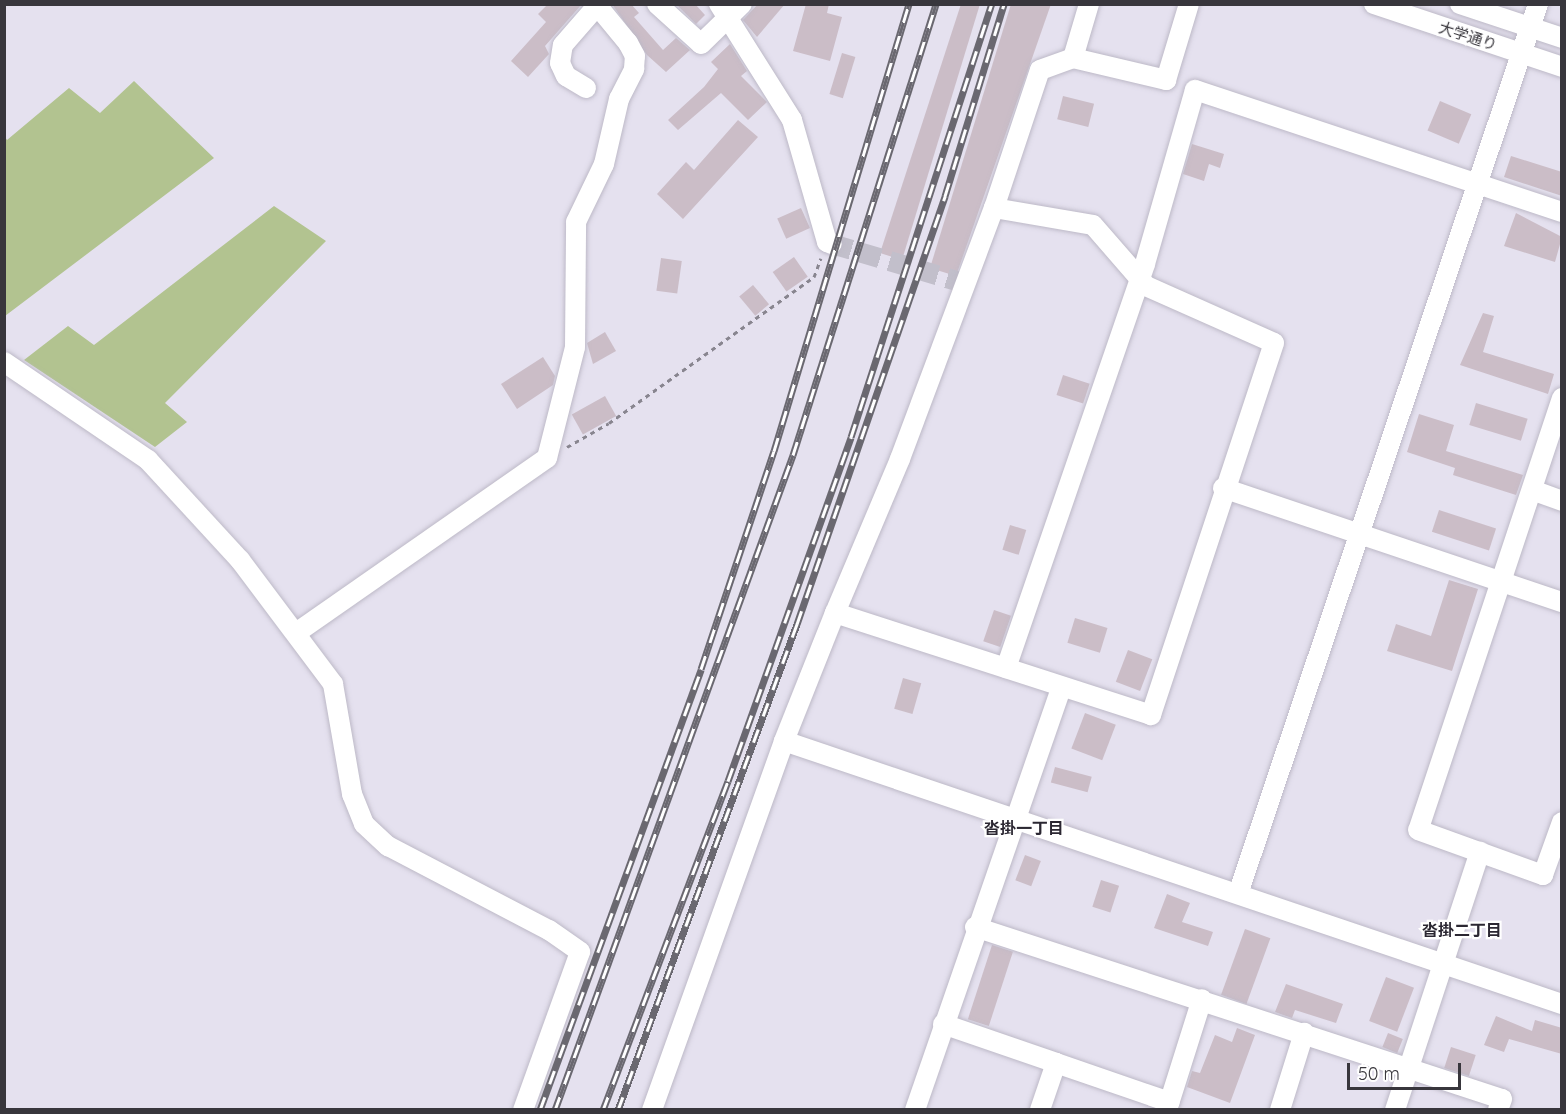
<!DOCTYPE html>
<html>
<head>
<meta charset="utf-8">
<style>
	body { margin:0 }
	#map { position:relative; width:1566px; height:1114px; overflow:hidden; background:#e5e1ef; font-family:Quicksand,"Noto Sans JP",sans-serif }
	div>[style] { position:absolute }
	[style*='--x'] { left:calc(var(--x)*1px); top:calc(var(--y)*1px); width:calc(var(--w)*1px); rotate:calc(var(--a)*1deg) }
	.green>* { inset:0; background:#b2c390 }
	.building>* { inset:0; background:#cbbdc7; transform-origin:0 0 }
	.minor-tunnel>* { height:20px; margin-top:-10px; transform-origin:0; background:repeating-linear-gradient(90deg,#c2bfcb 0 20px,transparent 0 30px) }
	.path>* { height:3px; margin-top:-1.5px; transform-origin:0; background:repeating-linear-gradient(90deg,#88858f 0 4.5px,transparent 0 9px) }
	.roads { filter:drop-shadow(0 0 2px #bdb9c7) drop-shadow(0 0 2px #bdb9c7) }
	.minor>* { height:20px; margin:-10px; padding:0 10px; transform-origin:10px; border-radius:10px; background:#fff }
	.rail>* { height:7px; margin-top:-3.5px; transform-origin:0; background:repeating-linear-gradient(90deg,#fff 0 14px,#6a6870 0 28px); box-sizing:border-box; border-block:2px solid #6a6870 }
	span { translate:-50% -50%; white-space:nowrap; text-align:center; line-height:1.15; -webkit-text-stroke:4.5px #fff; paint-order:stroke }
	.street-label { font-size:15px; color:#38363c }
	.neighbourhood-label { font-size:16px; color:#2b2732; font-weight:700 }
	.frame { position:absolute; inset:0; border:6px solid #38363c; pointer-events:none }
	.scale { position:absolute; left:1347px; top:1063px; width:114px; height:27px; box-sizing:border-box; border:3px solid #38363c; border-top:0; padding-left:8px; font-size:18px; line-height:21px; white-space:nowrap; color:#38363c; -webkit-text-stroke:4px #fff; paint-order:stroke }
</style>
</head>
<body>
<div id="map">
	<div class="green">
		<i style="clip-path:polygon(134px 81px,214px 158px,5px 316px,5px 137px,7px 140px,69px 88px,100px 113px)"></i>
		<i style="clip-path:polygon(274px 206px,326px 241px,165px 403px,187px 422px,155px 447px,24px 360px,68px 326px,94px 345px)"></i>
	</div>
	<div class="building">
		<i style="clip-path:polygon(548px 4px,582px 4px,545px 46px,549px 54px,528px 77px,511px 61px,546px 22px,538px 14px)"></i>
		<i style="clip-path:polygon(612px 4px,631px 4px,639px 13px,634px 17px,663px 50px,676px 38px,690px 50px,666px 72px,647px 55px)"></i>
		<i style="clip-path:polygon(676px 4px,695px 4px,705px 15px,696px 24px)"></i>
		<i style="clip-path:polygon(758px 4px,785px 4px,757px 37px,743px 20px)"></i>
		<i style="clip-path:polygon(806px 4px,829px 4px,827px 13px,842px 17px,830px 61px,793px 51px)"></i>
		<i style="clip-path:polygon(961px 4px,980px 4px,902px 260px,880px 253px)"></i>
		<i style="clip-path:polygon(1011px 4px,1051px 4px,956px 276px,930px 268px)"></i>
		<i style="clip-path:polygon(730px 44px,747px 71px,741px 76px,767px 102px,748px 120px,721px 93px,678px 130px,668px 120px,704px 87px,718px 69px,711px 62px)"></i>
		<i style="left:842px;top:53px;width:14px;height:43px;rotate:17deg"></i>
		<i style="left:1063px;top:96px;width:32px;height:24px;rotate:14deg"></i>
		<i style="left:1440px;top:101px;width:34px;height:32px;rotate:23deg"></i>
		<i style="clip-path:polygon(738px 120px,758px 137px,683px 219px,657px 194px,686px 162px,694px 170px)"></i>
		<i style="clip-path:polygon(1192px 144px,1224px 154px,1220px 168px,1209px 164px,1204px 181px,1183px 174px)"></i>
		<i style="clip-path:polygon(1511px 156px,1562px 172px,1562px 196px,1504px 177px)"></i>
		<i style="left:801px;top:208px;width:22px;height:26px;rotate:66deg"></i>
		<i style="clip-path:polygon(1516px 213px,1562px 237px,1555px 262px,1504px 246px)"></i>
		<i style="left:794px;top:257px;width:24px;height:26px;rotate:55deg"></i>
		<i style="left:661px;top:258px;width:21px;height:33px;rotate:8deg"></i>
		<i style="left:753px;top:285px;width:25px;height:18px;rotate:50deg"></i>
		<i style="clip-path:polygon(1483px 313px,1494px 316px,1483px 352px,1554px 374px,1548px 394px,1460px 365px)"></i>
		<i style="clip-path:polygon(605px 332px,616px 351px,593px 364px,587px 343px)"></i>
		<i style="clip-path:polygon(543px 357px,555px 376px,553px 385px,517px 409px,501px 384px)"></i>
		<i style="left:1063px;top:375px;width:28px;height:21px;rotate:18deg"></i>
		<i style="left:605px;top:396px;width:23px;height:38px;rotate:61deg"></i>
		<i style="left:1476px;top:403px;width:54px;height:23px;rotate:17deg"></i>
		<i style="clip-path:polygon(1419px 414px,1454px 425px,1446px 451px,1523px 475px,1516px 495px,1453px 475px,1455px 468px,1407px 452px)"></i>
		<i style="left:1439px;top:510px;width:60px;height:23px;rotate:18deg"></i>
		<i style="left:1010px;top:525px;width:17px;height:26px;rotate:17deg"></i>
		<i style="clip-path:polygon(1449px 580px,1478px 589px,1452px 671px,1387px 651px,1396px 624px,1431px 636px)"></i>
		<i style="left:994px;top:610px;width:18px;height:33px;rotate:19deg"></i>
		<i style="left:1075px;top:618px;width:34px;height:26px;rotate:17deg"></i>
		<i style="left:1128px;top:650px;width:26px;height:34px;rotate:21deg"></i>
		<i style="left:903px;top:678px;width:19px;height:32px;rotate:16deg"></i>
		<i style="left:1085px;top:713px;width:33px;height:38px;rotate:21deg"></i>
		<i style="left:1055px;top:767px;width:38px;height:16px;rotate:15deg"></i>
		<i style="left:1025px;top:855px;width:17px;height:27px;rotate:21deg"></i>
		<i style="left:1101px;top:880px;width:19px;height:28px;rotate:18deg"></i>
		<i style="clip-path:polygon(1167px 894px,1190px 903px,1182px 922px,1213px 932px,1208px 946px,1154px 928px)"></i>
		<i style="left:1245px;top:929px;width:27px;height:70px;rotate:20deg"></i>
		<i style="left:992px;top:945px;width:22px;height:78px;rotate:18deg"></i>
		<i style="left:1386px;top:977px;width:30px;height:47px;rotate:21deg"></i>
		<i style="clip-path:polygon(1286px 984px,1343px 1004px,1336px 1023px,1295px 1010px,1292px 1018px,1275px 1012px)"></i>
		<i style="clip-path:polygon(1496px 1016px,1532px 1031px,1535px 1020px,1562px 1028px,1562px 1054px,1509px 1039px,1504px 1052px,1484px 1045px)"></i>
		<i style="clip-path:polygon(1237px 1028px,1255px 1035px,1230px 1103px,1187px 1087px,1192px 1071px,1200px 1073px,1215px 1035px,1232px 1042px)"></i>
		<i style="left:1388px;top:1033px;width:16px;height:15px;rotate:22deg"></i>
		<i style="left:1451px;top:1047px;width:26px;height:22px;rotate:18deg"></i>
	</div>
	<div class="minor-tunnel">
		<i style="--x:832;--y:244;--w:141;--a:16.5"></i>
	</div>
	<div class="path">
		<i style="--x:567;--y:447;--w:48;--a:-29.7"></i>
		<i style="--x:609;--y:423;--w:252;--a:-35.5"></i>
		<i style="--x:814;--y:277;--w:20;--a:-70"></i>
	</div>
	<div class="roads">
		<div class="minor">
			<i style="--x:657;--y:4;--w:59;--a:42.3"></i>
			<i style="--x:701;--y:44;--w:57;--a:-44.3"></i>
			<i style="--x:719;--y:4;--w:137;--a:57.8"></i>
			<i style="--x:792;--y:120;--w:127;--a:74"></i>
			<i style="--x:827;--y:242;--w:5;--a:22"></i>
			<i style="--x:1089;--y:4;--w:56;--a:106.5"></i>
			<i style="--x:1073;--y:58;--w:96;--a:13.3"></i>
			<i style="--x:1166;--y:80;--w:79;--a:-73.2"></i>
			<i style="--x:1374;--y:4;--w:198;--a:18.5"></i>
			<i style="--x:1460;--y:4;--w:108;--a:18.4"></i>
			<i style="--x:586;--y:88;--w:23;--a:-149"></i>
			<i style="--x:566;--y:76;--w:14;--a:-115"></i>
			<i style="--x:560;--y:63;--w:18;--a:-81"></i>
			<i style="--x:563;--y:45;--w:50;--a:-49"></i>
			<i style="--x:994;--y:208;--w:145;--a:-71.6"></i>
			<i style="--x:1040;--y:70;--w:35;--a:-20"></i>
			<i style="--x:4;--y:362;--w:174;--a:34.2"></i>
			<i style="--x:148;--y:460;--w:136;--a:47.4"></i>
			<i style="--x:240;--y:560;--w:155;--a:53.1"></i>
			<i style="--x:333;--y:684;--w:112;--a:80.2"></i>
			<i style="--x:352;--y:794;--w:32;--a:68"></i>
			<i style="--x:364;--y:824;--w:33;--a:43"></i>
			<i style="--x:388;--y:846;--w:182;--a:27.6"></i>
			<i style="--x:549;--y:930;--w:38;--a:35"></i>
			<i style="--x:580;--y:952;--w:168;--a:109.8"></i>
			<i style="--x:1562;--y:398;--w:455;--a:108.4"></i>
			<i style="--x:1418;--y:830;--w:133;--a:19.8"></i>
			<i style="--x:1543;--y:875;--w:56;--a:-70.3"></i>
			<i style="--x:1223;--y:488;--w:358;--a:18.6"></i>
			<i style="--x:1532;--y:490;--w:32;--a:20"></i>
			<i style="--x:296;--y:633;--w:306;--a:-34.9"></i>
			<i style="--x:547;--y:458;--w:114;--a:-75.8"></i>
			<i style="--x:575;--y:347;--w:125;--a:-89.5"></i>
			<i style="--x:576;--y:222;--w:64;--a:-64.2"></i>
			<i style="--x:604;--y:164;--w:67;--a:-77"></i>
			<i style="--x:619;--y:99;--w:34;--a:-63"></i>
			<i style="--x:634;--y:69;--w:13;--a:-86"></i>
			<i style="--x:635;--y:56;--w:15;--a:-118"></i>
			<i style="--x:628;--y:43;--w:50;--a:-129.4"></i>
			<i style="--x:1006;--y:668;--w:427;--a:-71"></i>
			<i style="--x:1145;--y:264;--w:181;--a:-74"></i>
			<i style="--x:1195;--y:90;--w:387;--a:18.4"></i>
			<i style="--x:784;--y:741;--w:821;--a:18.68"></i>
			<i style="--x:1239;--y:891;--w:936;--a:-71.37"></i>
			<i style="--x:975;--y:927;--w:554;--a:18.08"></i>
			<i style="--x:1502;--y:1099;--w:12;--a:110"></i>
			<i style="--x:943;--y:1024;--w:120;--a:19"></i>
			<i style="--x:1056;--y:1063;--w:50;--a:108.8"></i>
			<i style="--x:1056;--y:1063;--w:120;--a:19"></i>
			<i style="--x:652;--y:1110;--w:392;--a:-70.3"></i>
			<i style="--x:784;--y:741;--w:138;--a:-68.3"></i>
			<i style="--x:835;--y:613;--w:167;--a:-67.1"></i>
			<i style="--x:900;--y:459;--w:268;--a:-69.5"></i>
			<i style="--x:994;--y:208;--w:100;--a:9.7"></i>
			<i style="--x:1093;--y:225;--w:81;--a:49"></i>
			<i style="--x:1146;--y:286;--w:140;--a:24"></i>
			<i style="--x:1274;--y:343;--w:392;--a:108.3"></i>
			<i style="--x:1151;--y:715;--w:332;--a:-162.1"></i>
			<i style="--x:915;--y:1110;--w:447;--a:-70.9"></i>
			<i style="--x:1167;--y:1110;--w:116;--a:-72.5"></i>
			<i style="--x:1280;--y:1110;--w:81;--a:-72.7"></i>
			<i style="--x:1395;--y:1110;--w:272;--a:-71.8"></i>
		</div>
	</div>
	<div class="rail">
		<i style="--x:540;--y:1110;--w:469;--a:-69.9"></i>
		<i style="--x:701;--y:669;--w:230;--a:-71.5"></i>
		<i style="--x:774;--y:451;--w:467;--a:-73.2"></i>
		<i style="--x:555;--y:1110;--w:697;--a:-70.03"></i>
		<i style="--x:793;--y:455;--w:473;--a:-72.4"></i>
		<i style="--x:603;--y:1110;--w:352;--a:-69.2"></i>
		<i style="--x:728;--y:781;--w:365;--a:-70.3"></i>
		<i style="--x:851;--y:437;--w:455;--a:-72"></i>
		<i style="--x:618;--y:1110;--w:518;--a:-69.78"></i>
		<i style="--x:797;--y:624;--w:453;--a:-70.9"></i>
		<i style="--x:945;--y:196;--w:201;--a:-72.9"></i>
	</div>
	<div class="street-label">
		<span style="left:1468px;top:36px;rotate:18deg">大学通り</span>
	</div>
	<div class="neighbourhood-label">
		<span style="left:1024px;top:828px">沓掛一丁目</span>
		<span style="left:1462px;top:930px">沓掛二丁目</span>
	</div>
	<div class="frame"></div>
	<div class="scale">50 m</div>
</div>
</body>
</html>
